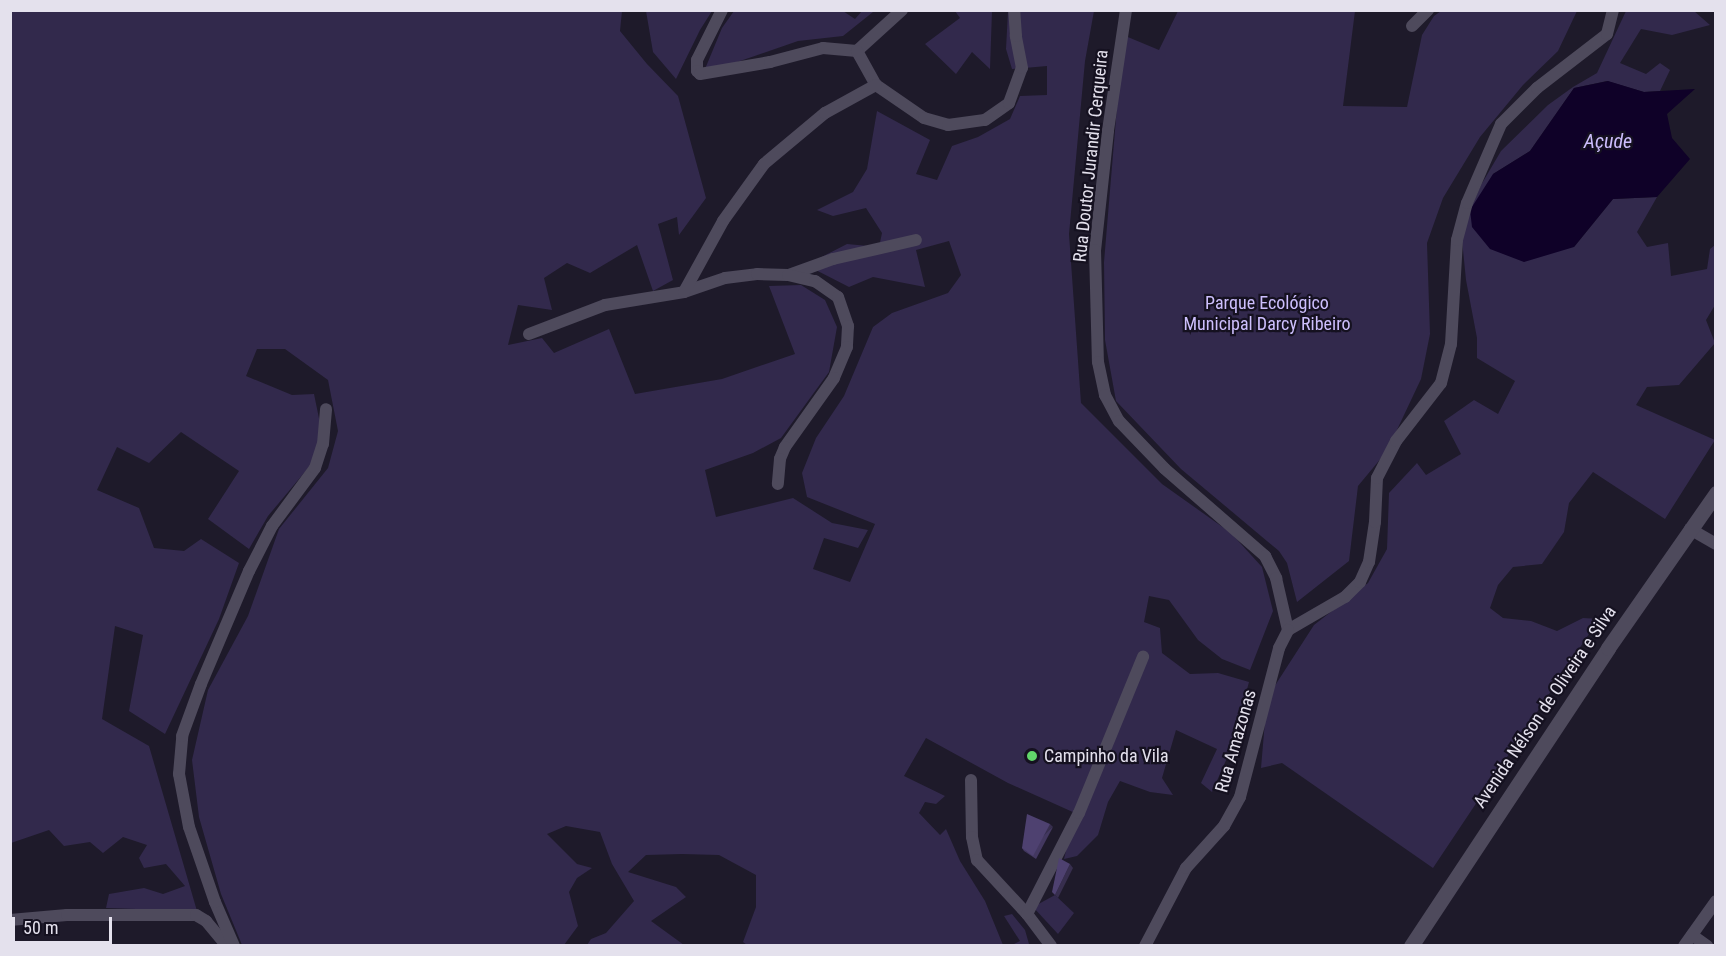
<!DOCTYPE html>
<html>
<head>
<meta charset="utf-8">
<style>
	body { margin:0 }
	#map { position:relative; width:1726px; height:956px; overflow:hidden; background:#1e1a2a; font-family:"Roboto Condensed",sans-serif }
	div>[style] { position:absolute }
	[style*='--x'] { left:calc(var(--x)*1px); top:calc(var(--y)*1px); width:calc(var(--w)*1px); rotate:calc(var(--a)*1deg) }
	.green>* { inset:0; background:#32294c }
	.water>* { inset:0; background:#0f0128 }
	.minor>* { height:12px; margin:-6px; padding:0 6px; transform-origin:6px; border-radius:6px; background:#4e4a5c }
	.tertiary>* { height:15px; margin:-7.5px; padding:0 7.5px; transform-origin:7.5px; border-radius:7.5px; background:#4e4a5c }
	.wall>* { inset:0; background:#433860 }
	.shaded-wall>* { inset:0; background:#372e4e; transform-origin:0 0 }
	.building>* { inset:0; background:#4e4170 }
	.dots>* { width:16px; height:16px; translate:-50% -50%; box-sizing:border-box; border:3px solid #151120; border-radius:50% }
	span { translate:-50% -50%; white-space:nowrap; text-align:center; line-height:1.15; -webkit-text-stroke:4.5px #151120; paint-order:stroke }
	.street-label { font-size:18px; color:#e4e1ed }
	.park-label { font-size:18px; color:#cdbffd }
	.poi-label { font-size:18px; color:#e4e1ed }
	.left { translate:0 -50%; text-align:left }
	.water-label { font-size:20px; color:#cdbefc; font-style:italic }
	.frame { position:absolute; inset:0; border:12px solid #e4e1ed; pointer-events:none }
	.scale { position:absolute; left:12px; top:917px; width:100px; height:27px; box-sizing:border-box; border:3px solid #e4e1ed; border-top:0; padding-left:8px; font-size:18px; line-height:21px; white-space:nowrap; color:#e4e1ed; -webkit-text-stroke:4px #151120; paint-order:stroke }
</style>
</head>
<body>
<div id="map">
	<div class="green">
		<i style="clip-path:polygon(10px 11px,622px 11px,620px 31px,647px 64px,678px 96px,706px 198px,679px 235px,677px 217px,658px 224px,673px 280px,653px 291px,637px 245px,590px 273px,567px 263px,544px 278px,552px 310px,518px 305px,508px 345px,542px 338px,554px 353px,609px 329px,635px 394px,722px 379px,795px 354px,769px 286px,801px 285px,825px 300px,837px 327px,829px 372px,781px 438px,753px 453px,705px 470px,716px 517px,793px 498px,832px 523px,868px 530px,858px 548px,824px 538px,813px 569px,850px 582px,875px 524px,807px 497px,802px 473px,816px 438px,844px 396px,873px 327px,892px 313px,948px 293px,961px 275px,949px 241px,916px 250px,925px 287px,873px 277px,849px 287px,806px 265px,847px 244px,879px 247px,882px 233px,866px 208px,833px 216px,817px 210px,853px 192px,867px 169px,877px 111px,930px 140px,916px 174px,937px 180px,952px 146px,978px 137px,1010px 119px,1020px 96px,1047px 95px,1047px 66px,1012px 69px,1006px 49px,1008px 11px,1094px 11px,1085px 61px,1069px 234px,1081px 403px,1162px 484px,1231px 533px,1262px 567px,1273px 611px,1250px 670px,1222px 659px,1198px 640px,1169px 600px,1149px 596px,1144px 622px,1160px 628px,1162px 653px,1190px 674px,1218px 673px,1249px 682px,1231px 749px,1212px 792px,1201px 783px,1217px 749px,1176px 730px,1162px 778px,1173px 795px,1150px 792px,1120px 781px,1108px 802px,1098px 835px,1077px 856px,1064px 859px,1075px 813px,1008px 783px,926px 738px,904px 776px,945px 796px,936px 804px,925px 802px,919px 813px,940px 835px,946px 829px,960px 861px,985px 901px,1003px 945px,747px 945px,743px 942px,756px 907px,756px 875px,719px 855px,682px 854px,646px 855px,628px 872px,676px 887px,686px 897px,651px 921px,684px 945px,587px 945px,591px 939px,606px 933px,634px 901px,612px 864px,600px 832px,566px 826px,547px 834px,577px 864px,592px 868px,577px 878px,569px 892px,578px 926px,564px 945px,242px 945px,221px 894px,199px 817px,192px 760px,208px 690px,248px 616px,279px 529px,328px 468px,338px 431px,328px 380px,285px 349px,257px 349px,246px 376px,292px 395px,314px 394px,322px 433px,314px 461px,268px 516px,249px 549px,208px 519px,239px 471px,181px 432px,149px 463px,117px 447px,97px 490px,139px 508px,154px 548px,184px 551px,201px 539px,239px 563px,219px 619px,165px 734px,129px 711px,143px 635px,115px 626px,102px 719px,149px 746px,197px 911px,106px 908px,109px 894px,144px 888px,163px 894px,185px 886px,166px 864px,144px 868px,139px 858px,147px 845px,123px 837px,103px 853px,90px 842px,64px 846px,49px 830px,11px 843px)"></i>
		<i style="clip-path:polygon(646px 11px,712px 11px,700px 30px,676px 79px,653px 52px)"></i>
		<i style="clip-path:polygon(734px 11px,843px 11px,855px 19px,862px 11px,873px 12px,843px 36px,798px 41px,717px 69px,705px 69px,722px 28px)"></i>
		<i style="clip-path:polygon(955px 11px,992px 11px,990px 69px,972px 52px,956px 74px,925px 44px,960px 18px)"></i>
		<i style="clip-path:polygon(1178px 11px,1355px 11px,1343px 106px,1407px 107px,1422px 35px,1434px 16px,1441px 11px,1577px 11px,1558px 51px,1523px 85px,1480px 137px,1443px 198px,1427px 243px,1430px 334px,1421px 379px,1387px 451px,1358px 486px,1349px 561px,1297px 602px,1287px 563px,1279px 551px,1181px 469px,1116px 401px,1105px 340px,1104px 262px,1123px 35px,1159px 50px)"></i>
		<i style="clip-path:polygon(1626px 11px,1694px 11px,1710px 25px,1672px 35px,1641px 29px,1620px 63px,1646px 74px,1660px 63px,1670px 70px,1660px 91px,1644px 92px,1607px 81px,1574px 88px,1530px 151px,1493px 174px,1574px 247px,1613px 199px,1657px 197px,1637px 232px,1647px 247px,1668px 243px,1671px 276px,1707px 269px,1710px 249px,1715px 245px,1715px 305px,1706px 320px,1715px 343px,1679px 385px,1647px 387px,1636px 405px,1715px 440px,1665px 519px,1593px 472px,1569px 503px,1564px 532px,1542px 564px,1513px 567px,1498px 585px,1490px 608px,1503px 618px,1531px 621px,1557px 631px,1583px 618px,1599px 619px,1433px 868px,1282px 763px,1261px 768px,1267px 698px,1314px 625px,1368px 583px,1387px 549px,1389px 493px,1417px 463px,1426px 475px,1461px 454px,1444px 421px,1474px 400px,1498px 414px,1515px 381px,1477px 358px,1477px 338px,1466px 280px,1461px 230px,1481px 185px,1501px 151px,1548px 105px,1573px 87px,1597px 73px)"></i>
		<i style="clip-path:polygon(1055px 895px,1074px 913px,1058px 934px,1033px 907px)"></i>
		<i style="clip-path:polygon(1012px 914px,1025px 930px,1029px 944px,1012px 945px,1020px 941px,1004px 916px)"></i>
	</div>
	<div class="water">
		<i style="clip-path:polygon(1608px 81px,1644px 92px,1695px 89px,1667px 114px,1672px 138px,1690px 159px,1657px 197px,1613px 199px,1574px 247px,1524px 262px,1490px 249px,1472px 227px,1470px 210px,1493px 174px,1530px 151px,1574px 88px)"></i>
	</div>
	<div class="minor">
		<i style="--x:722;--y:10;--w:56;--a:116.6"></i>
		<i style="--x:697;--y:60;--w:11;--a:90"></i>
		<i style="--x:697;--y:71;--w:4;--a:45"></i>
		<i style="--x:700;--y:74;--w:71;--a:-9.7"></i>
		<i style="--x:770;--y:62;--w:55;--a:-14.8"></i>
		<i style="--x:823;--y:48;--w:34;--a:5"></i>
		<i style="--x:902;--y:10;--w:61;--a:137.7"></i>
		<i style="--x:857;--y:51;--w:39;--a:61"></i>
		<i style="--x:876;--y:85;--w:58;--a:34.5"></i>
		<i style="--x:924;--y:118;--w:25;--a:16"></i>
		<i style="--x:948;--y:125;--w:37;--a:-8"></i>
		<i style="--x:985;--y:120;--w:29;--a:-35"></i>
		<i style="--x:1009;--y:103;--w:37;--a:-70"></i>
		<i style="--x:1022;--y:68;--w:33;--a:-101"></i>
		<i style="--x:1016;--y:36;--w:26;--a:-94"></i>
		<i style="--x:1126;--y:10;--w:122;--a:98.5"></i>
		<i style="--x:1108;--y:131;--w:120;--a:96.2"></i>
		<i style="--x:1095;--y:250;--w:112;--a:88.5"></i>
		<i style="--x:1098;--y:362;--w:34;--a:78"></i>
		<i style="--x:1105;--y:395;--w:30;--a:62"></i>
		<i style="--x:1119;--y:421;--w:66;--a:46.2"></i>
		<i style="--x:1165;--y:469;--w:133;--a:41"></i>
		<i style="--x:1265;--y:556;--w:25;--a:63"></i>
		<i style="--x:1276;--y:578;--w:53;--a:77"></i>
		<i style="--x:1412;--y:26;--w:23;--a:-45"></i>
		<i style="--x:789;--y:275;--w:47;--a:-20"></i>
		<i style="--x:833;--y:259;--w:85;--a:-12.9"></i>
		<i style="--x:684;--y:292;--w:43;--a:-18.9"></i>
		<i style="--x:725;--y:278;--w:32;--a:-7"></i>
		<i style="--x:757;--y:274;--w:31;--a:2"></i>
		<i style="--x:788;--y:275;--w:28;--a:13"></i>
		<i style="--x:815;--y:281;--w:28;--a:35"></i>
		<i style="--x:838;--y:297;--w:31;--a:71"></i>
		<i style="--x:848;--y:326;--w:21;--a:93"></i>
		<i style="--x:847;--y:347;--w:34;--a:113"></i>
		<i style="--x:834;--y:378;--w:85;--a:125.4"></i>
		<i style="--x:785;--y:447;--w:13;--a:113"></i>
		<i style="--x:780;--y:459;--w:25;--a:95"></i>
		<i style="--x:529;--y:334;--w:81;--a:-20.9"></i>
		<i style="--x:605;--y:305;--w:80;--a:-9.3"></i>
		<i style="--x:684;--y:292;--w:81;--a:-61.2"></i>
		<i style="--x:723;--y:221;--w:70;--a:-54.3"></i>
		<i style="--x:764;--y:164;--w:80;--a:-39.9"></i>
		<i style="--x:825;--y:113;--w:58;--a:-28.8"></i>
		<i style="--x:1690;--y:529;--w:30;--a:30"></i>
		<i style="--x:1288;--y:630;--w:66;--a:-30.1"></i>
		<i style="--x:1345;--y:597;--w:21;--a:-45"></i>
		<i style="--x:1360;--y:582;--w:22;--a:-66"></i>
		<i style="--x:1369;--y:562;--w:40;--a:-81.5"></i>
		<i style="--x:1375;--y:522;--w:44;--a:-87.4"></i>
		<i style="--x:1377;--y:478;--w:42;--a:-62.8"></i>
		<i style="--x:1396;--y:441;--w:73;--a:-52.2"></i>
		<i style="--x:1441;--y:383;--w:40;--a:-75.6"></i>
		<i style="--x:1451;--y:344;--w:104;--a:-86.7"></i>
		<i style="--x:1457;--y:240;--w:38;--a:-75"></i>
		<i style="--x:1467;--y:203;--w:86;--a:-66.7"></i>
		<i style="--x:1501;--y:124;--w:51;--a:-45"></i>
		<i style="--x:1537;--y:88;--w:88;--a:-37.6"></i>
		<i style="--x:1607;--y:34;--w:25;--a:-76"></i>
		<i style="--x:971;--y:780;--w:57;--a:89"></i>
		<i style="--x:972;--y:837;--w:24;--a:78"></i>
		<i style="--x:977;--y:860;--w:74;--a:47.2"></i>
		<i style="--x:1027;--y:914;--w:40;--a:53"></i>
		<i style="--x:1027;--y:914;--w:114;--a:-62.8"></i>
		<i style="--x:1079;--y:813;--w:169;--a:-67.7"></i>
		<i style="--x:10;--y:920;--w:57;--a:-5"></i>
		<i style="--x:67;--y:915;--w:129;--a:0"></i>
		<i style="--x:196;--y:915;--w:12;--a:31"></i>
		<i style="--x:206;--y:921;--w:33;--a:50"></i>
		<i style="--x:1692;--y:935;--w:19;--a:36"></i>
		<i style="--x:234;--y:946;--w:48;--a:-113.4"></i>
		<i style="--x:215;--y:902;--w:79;--a:-109.1"></i>
		<i style="--x:189;--y:827;--w:54;--a:-100.7"></i>
		<i style="--x:179;--y:774;--w:38;--a:-85"></i>
		<i style="--x:182;--y:736;--w:55;--a:-69.9"></i>
		<i style="--x:201;--y:684;--w:123;--a:-67"></i>
		<i style="--x:249;--y:571;--w:51;--a:-62.9"></i>
		<i style="--x:272;--y:526;--w:72;--a:-53.4"></i>
		<i style="--x:315;--y:468;--w:25;--a:-72"></i>
		<i style="--x:323;--y:444;--w:35;--a:-85"></i>
		<i style="--x:1145;--y:946;--w:88;--a:-62.3"></i>
		<i style="--x:1186;--y:868;--w:57;--a:-47.9"></i>
		<i style="--x:1224;--y:826;--w:33;--a:-61"></i>
		<i style="--x:1240;--y:797;--w:154;--a:-75.3"></i>
		<i style="--x:1279;--y:648;--w:20;--a:-63"></i>
		<i style="--x:1684;--y:946;--w:55;--a:-54.6"></i>
	</div>
	<div class="tertiary">
		<i style="--x:1411;--y:946;--w:357;--a:-56.5"></i>
		<i style="--x:1608;--y:648;--w:189;--a:-55.1"></i>
	</div>
	<div class="wall">
		<i style="clip-path:polygon(1053px 827px,1036px 859px,1024px 851px,1022px 848px)"></i>
	</div>
	<div class="shaded-wall">
		<i style="left:1050px;top:824px;width:4px;height:36px;rotate:45deg"></i>
		<i style="clip-path:polygon(1070px 864px,1073px 868px,1058px 898px,1055px 895px)"></i>
	</div>
	<div class="building">
		<i style="clip-path:polygon(1027px 814px,1050px 824px,1033px 856px,1022px 848px)"></i>
		<i style="clip-path:polygon(1059px 858px,1070px 864px,1055px 895px,1052px 892px)"></i>
	</div>
	<div class="dots">
		<i style="left:1032px;top:756px;background:#61d56a"></i>
	</div>
	<div class="street-label">
		<span style="left:1091px;top:156px;rotate:-84deg">Rua Doutor Jurandir Cerqueira</span>
		<span style="left:1545px;top:707px;rotate:-56deg">Avenida Nélson de Oliveira e Silva</span>
		<span style="left:1236px;top:741px;rotate:-74deg">Rua Amazonas</span>
	</div>
	<div class="park-label">
		<span style="left:1267px;top:314px">Parque Ecológico<br>Municipal Darcy Ribeiro</span>
	</div>
	<div class="poi-label">
		<span class="left" style="left:1044px;top:756px">Campinho da Vila</span>
	</div>
	<div class="water-label">
		<span style="left:1608px;top:141px">Açude</span>
	</div>
	<div class="frame"></div>
	<div class="scale">50 m</div>
</div>
</body>
</html>
